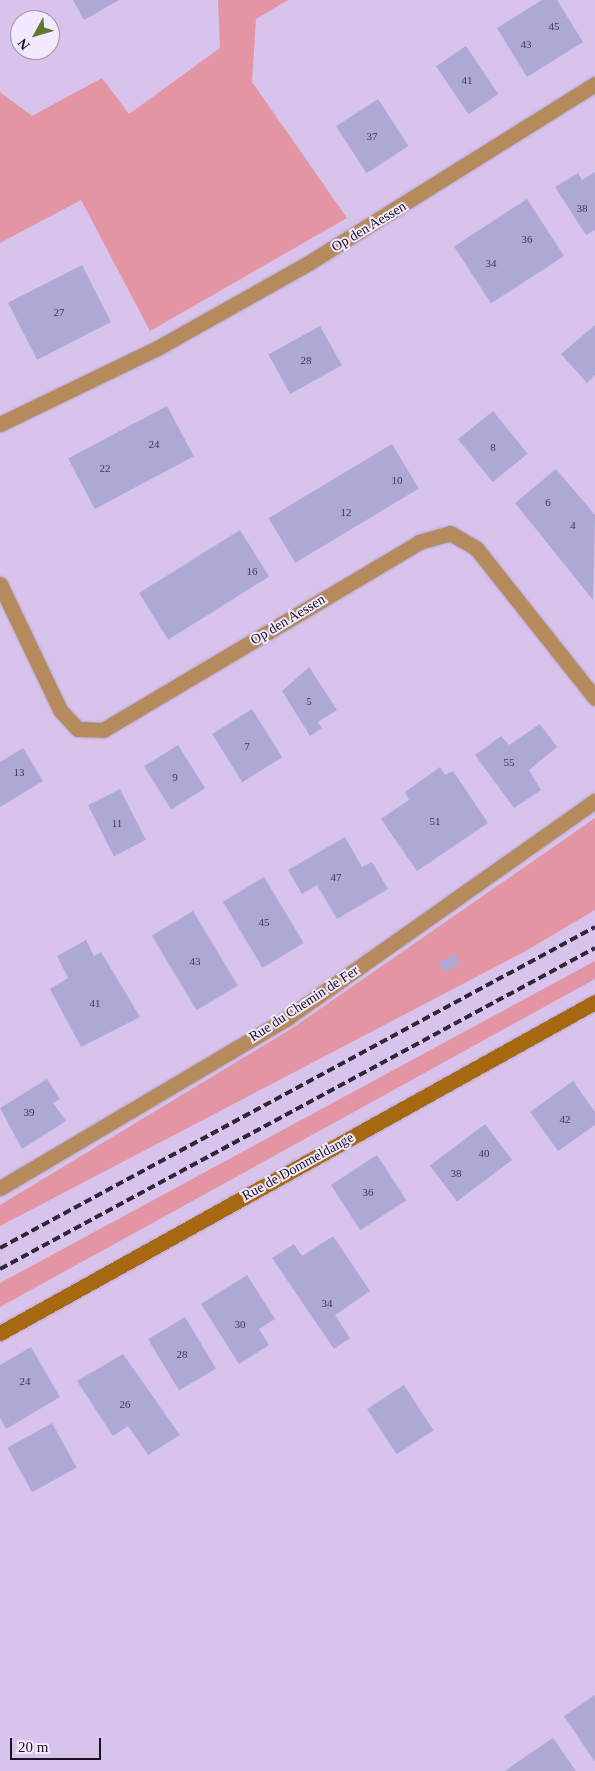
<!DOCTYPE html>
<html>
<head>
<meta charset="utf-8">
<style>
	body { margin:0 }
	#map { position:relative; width:595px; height:1771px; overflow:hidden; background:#d8c3ed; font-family:"Times New Roman",serif }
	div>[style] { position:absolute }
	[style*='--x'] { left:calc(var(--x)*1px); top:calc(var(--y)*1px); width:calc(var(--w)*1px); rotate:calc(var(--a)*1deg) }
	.green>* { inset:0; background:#e395a4 }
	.building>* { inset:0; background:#acaad5; transform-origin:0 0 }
	.roads { filter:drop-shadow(0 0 1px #b6a3c8) drop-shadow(0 0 1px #b6a3c8) }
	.street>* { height:15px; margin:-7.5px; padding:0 7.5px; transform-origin:7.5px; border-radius:7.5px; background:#b58b5e }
	.secondary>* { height:15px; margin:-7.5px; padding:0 7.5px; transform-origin:7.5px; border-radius:7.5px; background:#a76812 }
	.rail>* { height:4px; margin-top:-2px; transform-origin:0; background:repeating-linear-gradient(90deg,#2f2738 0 8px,transparent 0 12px) }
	span { translate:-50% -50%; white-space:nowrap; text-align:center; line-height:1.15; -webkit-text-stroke:4px #f3e9fe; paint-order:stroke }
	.number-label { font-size:11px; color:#3e384d }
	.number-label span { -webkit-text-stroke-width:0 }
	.street-label { font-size:14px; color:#191220 }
	.north { position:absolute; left:10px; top:10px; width:50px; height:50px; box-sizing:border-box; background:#f3e9fe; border:1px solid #9c93a5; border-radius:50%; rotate:231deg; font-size:14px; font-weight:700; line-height:20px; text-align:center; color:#191220 }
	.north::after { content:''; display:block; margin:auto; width:18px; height:22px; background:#5d792e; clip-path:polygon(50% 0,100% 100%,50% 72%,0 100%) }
	.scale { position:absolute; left:10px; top:1738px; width:91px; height:22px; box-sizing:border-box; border:2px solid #191220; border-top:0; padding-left:6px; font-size:15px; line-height:18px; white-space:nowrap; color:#191220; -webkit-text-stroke:4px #f3e9fe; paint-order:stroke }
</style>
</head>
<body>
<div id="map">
	<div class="green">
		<i style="clip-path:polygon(218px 0,288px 0,256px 19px,252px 82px,347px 218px,150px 331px,81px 200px,0 243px,0 92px,32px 116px,102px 78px,129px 114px,220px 48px)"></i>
		<i style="clip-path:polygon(595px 818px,595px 910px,524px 952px,0 1226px,0 1205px,294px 1027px)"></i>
		<i style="clip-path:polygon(595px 961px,595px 979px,0 1307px,0 1283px)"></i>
	</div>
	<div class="building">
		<i style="clip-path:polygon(73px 0,119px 0,84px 20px)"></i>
		<i style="clip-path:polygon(542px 0,557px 0,583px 42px,527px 77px,497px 28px)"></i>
		<i style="left:466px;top:46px;width:58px;height:36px;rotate:56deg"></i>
		<i style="left:378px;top:99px;width:56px;height:50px;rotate:57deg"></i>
		<i style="clip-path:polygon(595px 172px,595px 230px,586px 235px,555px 187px,578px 173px,582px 180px)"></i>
		<i style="left:527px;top:199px;width:68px;height:87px;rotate:57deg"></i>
		<i style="left:82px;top:265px;width:64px;height:83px;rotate:63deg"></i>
		<i style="clip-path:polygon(595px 325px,595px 375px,587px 383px,561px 354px)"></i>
		<i style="left:320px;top:326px;width:45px;height:59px;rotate:61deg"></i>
		<i style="left:167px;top:406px;width:57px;height:112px;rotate:62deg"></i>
		<i style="left:493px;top:411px;width:55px;height:45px;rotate:51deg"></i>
		<i style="left:392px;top:444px;width:52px;height:144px;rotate:59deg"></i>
		<i style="clip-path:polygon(556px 469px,595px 515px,593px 600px,515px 503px)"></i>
		<i style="left:240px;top:530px;width:55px;height:119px;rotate:58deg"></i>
		<i style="clip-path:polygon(309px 667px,337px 710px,318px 722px,322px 728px,310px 736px,282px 691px)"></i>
		<i style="left:252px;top:709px;width:57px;height:47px;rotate:58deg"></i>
		<i style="clip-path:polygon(540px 724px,557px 747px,529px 770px,541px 790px,514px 808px,475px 755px,501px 736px,509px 745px)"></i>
		<i style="left:178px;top:745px;width:51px;height:40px;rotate:58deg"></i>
		<i style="clip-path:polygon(23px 748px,43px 781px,0 807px,0 762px)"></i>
		<i style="clip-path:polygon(440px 767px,445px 775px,453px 771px,488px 823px,417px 871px,381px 819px,409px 800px,405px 792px)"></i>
		<i style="left:120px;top:789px;width:57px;height:36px;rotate:63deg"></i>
		<i style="clip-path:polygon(345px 837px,362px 867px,372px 862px,388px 889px,337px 919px,317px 885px,302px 894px,288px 870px)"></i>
		<i style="left:264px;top:877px;width:77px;height:48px;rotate:59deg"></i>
		<i style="left:193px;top:911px;width:87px;height:48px;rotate:59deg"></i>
		<i style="clip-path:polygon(86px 940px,94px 956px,101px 952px,140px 1017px,81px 1047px,50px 989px,68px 978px,57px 956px)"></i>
		<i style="left:455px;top:954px;width:11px;height:18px;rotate:63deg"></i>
		<i style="clip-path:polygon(47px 1079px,60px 1099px,53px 1103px,66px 1121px,22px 1149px,0 1108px)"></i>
		<i style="clip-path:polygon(573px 1081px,595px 1112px,595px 1125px,558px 1151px,530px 1112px)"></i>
		<i style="left:485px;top:1124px;width:45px;height:69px;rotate:53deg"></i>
		<i style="left:377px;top:1155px;width:54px;height:55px;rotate:57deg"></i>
		<i style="clip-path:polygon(333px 1236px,370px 1291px,335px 1315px,350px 1338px,334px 1349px,272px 1258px,294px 1244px,302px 1256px)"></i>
		<i style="clip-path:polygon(247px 1275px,275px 1319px,259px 1329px,269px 1345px,239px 1364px,201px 1304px)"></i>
		<i style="left:185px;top:1317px;width:60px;height:43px;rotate:59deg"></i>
		<i style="clip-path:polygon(31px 1347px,60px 1397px,6px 1429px,0 1418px,0 1365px)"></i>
		<i style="clip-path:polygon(123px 1354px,180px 1435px,148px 1455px,128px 1426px,113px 1436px,77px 1381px)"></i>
		<i style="left:404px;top:1385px;width:54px;height:44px;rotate:57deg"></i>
		<i style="left:52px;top:1423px;width:51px;height:51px;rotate:61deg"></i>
		<i style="clip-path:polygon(595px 1695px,595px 1762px,564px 1716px)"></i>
		<i style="clip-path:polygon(553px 1738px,576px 1771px,505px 1771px,519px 1761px)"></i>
	</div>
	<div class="roads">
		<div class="street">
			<i style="--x:0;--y:424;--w:177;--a:-25.8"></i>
			<i style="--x:159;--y:347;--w:170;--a:-29.3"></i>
			<i style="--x:307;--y:264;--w:340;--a:-32"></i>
			<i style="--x:0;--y:584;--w:140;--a:64.5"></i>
			<i style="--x:60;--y:710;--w:26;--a:47"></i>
			<i style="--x:78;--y:729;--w:25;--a:2"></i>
			<i style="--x:103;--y:730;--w:368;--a:-30.7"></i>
			<i style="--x:419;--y:542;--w:32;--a:-16"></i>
			<i style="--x:450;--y:533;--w:30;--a:30"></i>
			<i style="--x:476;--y:548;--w:191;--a:51.6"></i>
			<i style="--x:0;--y:1188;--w:334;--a:-30.6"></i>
			<i style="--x:287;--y:1018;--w:377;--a:-35.2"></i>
		</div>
		<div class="secondary">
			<i style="--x:0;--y:1333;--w:681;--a:-29.09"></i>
		</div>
	</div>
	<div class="rail">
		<i style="--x:0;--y:1248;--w:676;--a:-28.35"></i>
		<i style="--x:0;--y:1269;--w:676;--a:-28.35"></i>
	</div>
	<div class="number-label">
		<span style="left:554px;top:26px">45</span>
		<span style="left:526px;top:44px">43</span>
		<span style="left:467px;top:80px">41</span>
		<span style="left:372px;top:136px">37</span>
		<span style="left:582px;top:208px">38</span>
		<span style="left:527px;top:239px">36</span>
		<span style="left:491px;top:263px">34</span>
		<span style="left:59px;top:312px">27</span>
		<span style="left:306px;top:360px">28</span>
		<span style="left:154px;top:444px">24</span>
		<span style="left:493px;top:447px">8</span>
		<span style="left:105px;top:468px">22</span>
		<span style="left:397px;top:480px">10</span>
		<span style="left:548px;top:502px">6</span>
		<span style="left:346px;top:512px">12</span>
		<span style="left:573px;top:525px">4</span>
		<span style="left:252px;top:571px">16</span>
		<span style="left:309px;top:701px">5</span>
		<span style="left:247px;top:746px">7</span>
		<span style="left:509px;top:762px">55</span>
		<span style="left:19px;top:772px">13</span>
		<span style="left:175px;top:777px">9</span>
		<span style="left:435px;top:821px">51</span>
		<span style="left:117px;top:823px">11</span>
		<span style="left:336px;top:877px">47</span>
		<span style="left:264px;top:922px">45</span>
		<span style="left:195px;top:961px">43</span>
		<span style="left:95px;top:1003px">41</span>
		<span style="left:29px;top:1112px">39</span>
		<span style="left:565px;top:1119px">42</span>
		<span style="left:484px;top:1153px">40</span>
		<span style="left:456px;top:1173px">38</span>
		<span style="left:368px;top:1192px">36</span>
		<span style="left:327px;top:1303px">34</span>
		<span style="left:240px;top:1324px">30</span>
		<span style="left:182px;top:1354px">28</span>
		<span style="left:25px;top:1381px">24</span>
		<span style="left:125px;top:1404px">26</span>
	</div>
	<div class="street-label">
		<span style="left:369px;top:227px;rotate:-31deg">Op den Aessen</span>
		<span style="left:288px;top:620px;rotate:-31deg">Op den Aessen</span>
		<span style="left:304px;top:1004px;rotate:-33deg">Rue du Chemin de Fer</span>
		<span style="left:298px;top:1167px;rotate:-29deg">Rue de Dommeldange</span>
	</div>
	<div class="north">N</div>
	<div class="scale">20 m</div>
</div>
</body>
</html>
